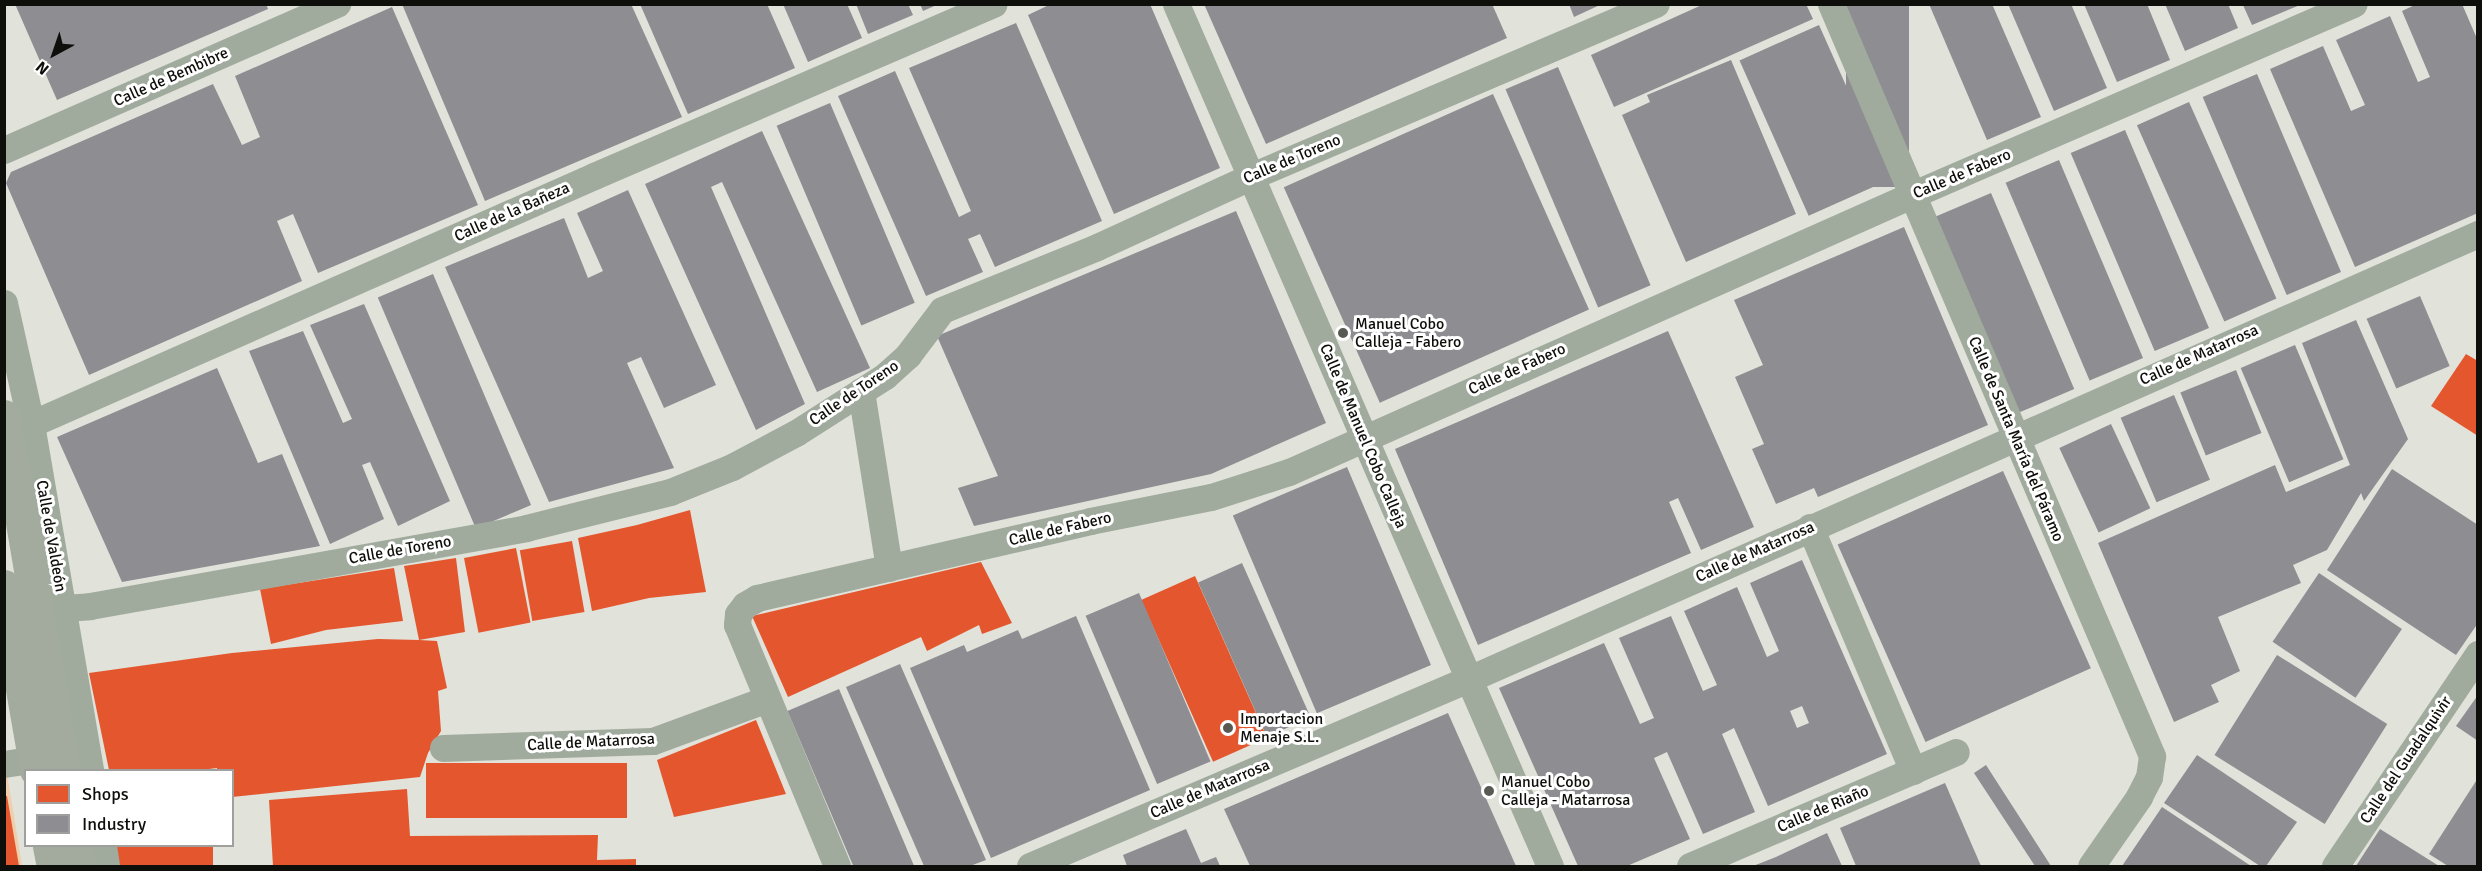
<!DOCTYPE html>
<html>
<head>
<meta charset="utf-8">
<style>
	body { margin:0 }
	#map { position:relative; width:2482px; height:871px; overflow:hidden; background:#e1e2da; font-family:Signika,sans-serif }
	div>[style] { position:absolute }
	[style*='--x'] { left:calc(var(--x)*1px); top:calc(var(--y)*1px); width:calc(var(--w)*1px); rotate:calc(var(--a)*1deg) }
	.green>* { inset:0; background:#eecead }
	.shops>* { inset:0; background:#e4572e; transform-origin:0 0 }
	.industry>* { inset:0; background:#8d8d92; transform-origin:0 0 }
	.minor>* { height:27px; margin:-13.5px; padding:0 13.5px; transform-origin:13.5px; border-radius:13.5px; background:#a0ab9e }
	.major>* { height:33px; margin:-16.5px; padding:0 16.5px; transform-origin:16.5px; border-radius:16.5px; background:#a2ab9e }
	.dots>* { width:16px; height:16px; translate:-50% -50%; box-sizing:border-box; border:3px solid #fff; border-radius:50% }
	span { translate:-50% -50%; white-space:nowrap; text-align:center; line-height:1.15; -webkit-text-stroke:6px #fff; paint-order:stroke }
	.street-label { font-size:16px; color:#0e0f0a }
	.poi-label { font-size:16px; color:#0e0f0a }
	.left { translate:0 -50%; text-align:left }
	.frame { position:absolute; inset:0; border:6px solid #0e0f0a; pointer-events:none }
	.legend { position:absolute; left:24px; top:769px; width:210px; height:78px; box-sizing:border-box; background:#fff; border:2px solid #9f9f9d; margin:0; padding:8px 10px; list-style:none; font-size:18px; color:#0e0f0a }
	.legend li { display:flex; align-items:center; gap:12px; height:30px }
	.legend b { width:30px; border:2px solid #9f9f9d }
	.north { position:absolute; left:24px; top:24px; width:60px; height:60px; -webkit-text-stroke:4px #fff; paint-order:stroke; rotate:220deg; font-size:16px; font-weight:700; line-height:24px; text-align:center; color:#0e0f0a }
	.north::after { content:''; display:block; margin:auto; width:21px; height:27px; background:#0e0f0a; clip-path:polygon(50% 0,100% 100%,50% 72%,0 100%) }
</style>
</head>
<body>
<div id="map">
	<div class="green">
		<i style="clip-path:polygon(5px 761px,22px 866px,5px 866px)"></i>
	</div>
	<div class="shops">
		<i style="clip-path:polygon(2466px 354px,2478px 361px,2478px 436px,2431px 406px)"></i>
		<i style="clip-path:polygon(690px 510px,706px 592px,649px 598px,592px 611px,578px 538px,637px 525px)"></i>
		<i style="left:572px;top:541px;width:72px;height:53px;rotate:80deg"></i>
		<i style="left:516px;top:548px;width:76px;height:53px;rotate:79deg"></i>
		<i style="clip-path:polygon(456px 558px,465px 632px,419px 640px,437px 641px,447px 688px,438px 691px,441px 731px,428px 753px,420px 777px,232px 797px,232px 770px,217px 770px,217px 768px,201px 770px,109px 770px,89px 673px,232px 653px,378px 639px,419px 640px,404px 566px)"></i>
		<i style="clip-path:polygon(981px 562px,1012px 623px,982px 634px,979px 625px,927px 651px,921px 637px,788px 697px,752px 616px)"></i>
		<i style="clip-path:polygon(394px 568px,403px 621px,326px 630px,271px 644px,260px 589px)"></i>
		<i style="left:1195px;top:576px;width:177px;height:59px;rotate:66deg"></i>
		<i style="clip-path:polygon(756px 720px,786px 794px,674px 817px,657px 760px)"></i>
		<i style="left:627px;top:763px;width:55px;height:201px;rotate:90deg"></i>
		<i style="clip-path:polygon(407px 789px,410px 836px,598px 835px,597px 860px,636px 859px,636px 866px,273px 866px,269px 800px)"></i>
		<i style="clip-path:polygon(4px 796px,7px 796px,19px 866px,4px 866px)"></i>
		<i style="left:115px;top:846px;width:98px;height:20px"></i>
	</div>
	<div class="industry">
		<i style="clip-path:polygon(15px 4px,266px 4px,268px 9px,57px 100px)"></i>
		<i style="clip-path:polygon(402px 4px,631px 4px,682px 117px,485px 201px)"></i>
		<i style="clip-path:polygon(640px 4px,767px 4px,795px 68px,688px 114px)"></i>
		<i style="clip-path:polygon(783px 4px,847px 4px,862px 38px,808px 62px)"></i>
		<i style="clip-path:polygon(856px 4px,908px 4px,913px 15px,868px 34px)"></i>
		<i style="clip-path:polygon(920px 4px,939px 4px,923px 11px)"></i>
		<i style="clip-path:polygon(1051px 4px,1150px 4px,1220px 168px,1114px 214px,1028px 15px)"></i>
		<i style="clip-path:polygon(1204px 4px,1492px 4px,1507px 38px,1266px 144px)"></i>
		<i style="clip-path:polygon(1569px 4px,1602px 4px,1574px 17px)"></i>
		<i style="clip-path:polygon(1704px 4px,1806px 4px,1813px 19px,1614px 107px,1591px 55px)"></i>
		<i style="left:1846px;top:4px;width:63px;height:183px"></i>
		<i style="clip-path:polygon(1929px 4px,1992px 4px,2041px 117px,1987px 140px)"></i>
		<i style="clip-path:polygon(2008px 4px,2071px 4px,2107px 88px,2054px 111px)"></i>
		<i style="clip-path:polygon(2084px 4px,2147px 4px,2170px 60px,2117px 82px)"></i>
		<i style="clip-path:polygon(2165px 4px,2228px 4px,2238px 28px,2185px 51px)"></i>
		<i style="clip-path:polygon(2417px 4px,2462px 4px,2478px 41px,2478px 213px,2355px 267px,2270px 69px,2323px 46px,2351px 111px,2365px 105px,2336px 40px,2390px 16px,2418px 82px,2430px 77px,2402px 11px)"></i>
		<i style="clip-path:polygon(2243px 5px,2300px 5px,2252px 25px)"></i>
		<i style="clip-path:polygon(392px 7px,478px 205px,318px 273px,293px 214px,277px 221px,302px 281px,89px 375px,6px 183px,11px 172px,213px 84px,242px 145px,260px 137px,235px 76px)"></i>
		<i style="clip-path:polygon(1016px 23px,1102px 221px,995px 267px,980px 234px,968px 239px,983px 272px,926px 296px,838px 96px,895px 71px,959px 217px,971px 211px,909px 68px)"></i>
		<i style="left:1819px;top:25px;width:170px;height:87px;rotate:66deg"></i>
		<i style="clip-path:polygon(1731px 60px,1796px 214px,1686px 262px,1622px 115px,1650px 102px,1647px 95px)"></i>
		<i style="left:1558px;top:67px;width:237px;height:57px;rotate:67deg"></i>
		<i style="left:2257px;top:74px;width:215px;height:59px;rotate:67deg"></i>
		<i style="left:1493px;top:94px;width:236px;height:229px;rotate:66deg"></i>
		<i style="left:2189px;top:102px;width:215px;height:57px;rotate:66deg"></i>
		<i style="left:830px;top:103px;width:217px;height:58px;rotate:67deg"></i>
		<i style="left:2125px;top:130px;width:215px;height:59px;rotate:67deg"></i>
		<i style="clip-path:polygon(762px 131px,870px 368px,817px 392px,722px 182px,711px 187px,805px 404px,756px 430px,645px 184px)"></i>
		<i style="left:2059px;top:160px;width:215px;height:58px;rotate:67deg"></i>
		<i style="clip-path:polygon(628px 190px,716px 385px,664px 408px,641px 357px,627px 363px,674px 468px,549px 502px,445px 267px,564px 218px,588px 278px,603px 271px,577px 213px)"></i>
		<i style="left:1991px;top:193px;width:213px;height:60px;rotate:67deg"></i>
		<i style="clip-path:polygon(1236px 211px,1326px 423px,1211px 474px,974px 526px,958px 488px,998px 476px,937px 336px)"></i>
		<i style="clip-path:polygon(1904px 227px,1988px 425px,1818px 497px,1814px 488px,1776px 504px,1752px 449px,1764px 444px,1735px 377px,1763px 365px,1734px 300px)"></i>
		<i style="left:433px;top:274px;width:251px;height:60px;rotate:67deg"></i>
		<i style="left:2420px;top:296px;width:76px;height:58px;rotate:67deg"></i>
		<i style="clip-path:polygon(364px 304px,450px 501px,398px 526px,370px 462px,362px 465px,384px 519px,330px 544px,249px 351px,303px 331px,343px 423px,352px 419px,310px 325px)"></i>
		<i style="clip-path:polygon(2356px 320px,2408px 439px,2364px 501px,2361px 493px,2327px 550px,2293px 565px,2301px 583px,2218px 617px,2240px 671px,2211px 685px,2219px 702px,2174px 722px,2098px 543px,2275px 465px,2286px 492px,2350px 465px,2302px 343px)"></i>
		<i style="clip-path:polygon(1668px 331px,1754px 527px,1701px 550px,1678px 498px,1669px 502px,1691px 553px,1478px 645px,1395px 449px)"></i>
		<i style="left:2295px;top:345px;width:124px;height:59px;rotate:67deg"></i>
		<i style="clip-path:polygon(217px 368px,258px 463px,282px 454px,320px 546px,122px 582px,57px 437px)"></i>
		<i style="left:2236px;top:370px;width:68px;height:60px;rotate:68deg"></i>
		<i style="left:2174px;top:395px;width:92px;height:58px;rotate:67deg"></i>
		<i style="left:2111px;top:424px;width:93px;height:57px;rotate:65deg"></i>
		<i style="left:1347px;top:467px;width:215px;height:124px;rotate:67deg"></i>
		<i style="clip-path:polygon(2392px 469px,2478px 525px,2478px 623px,2456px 655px,2327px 570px)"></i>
		<i style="left:2003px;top:471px;width:216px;height:181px;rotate:66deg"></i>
		<i style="clip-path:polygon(evenodd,1802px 560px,1887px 754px,1768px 806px,1734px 728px,1722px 734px,1755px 812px,1703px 834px,1667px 752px,1654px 758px,1690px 839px,1627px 866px,1578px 866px,1499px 688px,1604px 643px,1640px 724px,1654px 718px,1619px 638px,1671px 616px,1703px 691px,1717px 685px,1684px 611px,1737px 587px,1767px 657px,1779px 651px,1750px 583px,1802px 560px,1802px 706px,1809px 723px,1797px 728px,1790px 711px,1802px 706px)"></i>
		<i style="left:1242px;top:563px;width:169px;height:48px;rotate:66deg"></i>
		<i style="left:2319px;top:573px;width:100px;height:83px;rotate:34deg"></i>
		<i style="left:1139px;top:593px;width:183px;height:58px;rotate:67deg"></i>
		<i style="clip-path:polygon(1076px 616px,1150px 790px,991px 858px,910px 668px,964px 645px,967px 652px,1018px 630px,1022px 639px)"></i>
		<i style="left:2277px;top:655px;width:130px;height:118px;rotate:32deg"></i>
		<i style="clip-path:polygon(900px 664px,986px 860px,970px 866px,924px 866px,846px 687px)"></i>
		<i style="left:839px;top:689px;width:193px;height:56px;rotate:67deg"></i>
		<i style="clip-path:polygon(2478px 695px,2478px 741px,2456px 726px)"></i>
		<i style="clip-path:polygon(1448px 713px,1516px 866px,1250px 866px,1224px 809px)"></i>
		<i style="clip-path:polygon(2197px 755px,2297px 822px,2266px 866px,2260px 866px,2164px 803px)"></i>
		<i style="clip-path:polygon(1986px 765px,2051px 866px,2035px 866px,1974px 773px)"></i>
		<i style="clip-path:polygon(2478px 778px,2478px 866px,2448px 866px,2429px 854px)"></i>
		<i style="clip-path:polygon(1945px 783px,1981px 866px,1856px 866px,1840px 828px)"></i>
		<i style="clip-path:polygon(2162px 807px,2251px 866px,2122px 866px)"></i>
		<i style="clip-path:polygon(1186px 829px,1201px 863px,1216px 857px,1220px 866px,1127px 866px,1123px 855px)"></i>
		<i style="clip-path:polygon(2380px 829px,2439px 866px,2356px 866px)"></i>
		<i style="clip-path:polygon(1827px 833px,1842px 866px,1753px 866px,1776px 857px)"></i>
	</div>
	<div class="minor">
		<i style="--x:1176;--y:4;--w:940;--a:66.55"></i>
		<i style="--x:1831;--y:4;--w:818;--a:66.88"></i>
		<i style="--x:2152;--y:756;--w:21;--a:98"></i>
		<i style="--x:2149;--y:777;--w:22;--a:117"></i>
		<i style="--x:2139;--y:797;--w:84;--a:124.8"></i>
		<i style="--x:4;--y:150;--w:364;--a:-23.7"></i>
		<i style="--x:4;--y:303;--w:124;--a:77.4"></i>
		<i style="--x:31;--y:424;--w:351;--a:80.3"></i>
		<i style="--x:861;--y:391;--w:179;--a:81"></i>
		<i style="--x:31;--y:424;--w:615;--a:-23.77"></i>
		<i style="--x:594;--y:176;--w:435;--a:-23.3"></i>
		<i style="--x:1810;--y:527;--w:265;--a:67.1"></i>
		<i style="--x:64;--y:608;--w:26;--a:-4"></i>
		<i style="--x:90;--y:606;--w:443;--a:-10.1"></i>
		<i style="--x:526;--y:528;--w:148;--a:-14"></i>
		<i style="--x:670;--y:492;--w:67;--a:-22"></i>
		<i style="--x:732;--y:467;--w:72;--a:-28"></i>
		<i style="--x:796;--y:433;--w:106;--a:-32.6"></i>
		<i style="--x:885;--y:376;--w:31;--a:-42"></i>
		<i style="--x:908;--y:355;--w:56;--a:-52.9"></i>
		<i style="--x:942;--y:310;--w:167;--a:-22.1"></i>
		<i style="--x:1097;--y:247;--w:170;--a:-24.6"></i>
		<i style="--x:1252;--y:176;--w:439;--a:-23.1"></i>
		<i style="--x:443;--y:748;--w:210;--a:-1.9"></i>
		<i style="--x:653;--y:741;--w:121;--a:-20.2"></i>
		<i style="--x:4;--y:764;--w:30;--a:-9"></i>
		<i style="--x:103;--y:846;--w:20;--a:81"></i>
		<i style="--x:837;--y:866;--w:261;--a:-112.5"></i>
		<i style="--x:737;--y:625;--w:11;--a:-85"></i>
		<i style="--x:738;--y:614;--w:11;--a:-52"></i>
		<i style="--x:745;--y:605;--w:14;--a:-30"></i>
		<i style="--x:757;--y:598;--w:342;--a:-13"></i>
		<i style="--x:1090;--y:521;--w:123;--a:-11.2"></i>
		<i style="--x:1211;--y:497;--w:82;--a:-17.8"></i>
		<i style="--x:1289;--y:472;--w:684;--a:-23.98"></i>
		<i style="--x:1914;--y:194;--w:479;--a:-23.4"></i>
		<i style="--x:1030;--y:866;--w:477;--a:-23.1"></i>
		<i style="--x:1469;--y:679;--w:1103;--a:-23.8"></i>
		<i style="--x:1690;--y:866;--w:289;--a:-23.2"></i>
		<i style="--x:2335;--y:866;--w:256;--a:-56"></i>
	</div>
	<div class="major">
		<i style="--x:4;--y:416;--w:359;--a:80.4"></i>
		<i style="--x:4;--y:586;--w:187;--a:80.1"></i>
		<i style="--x:49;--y:846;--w:20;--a:79"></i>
		<i style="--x:77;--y:846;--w:20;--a:81"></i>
	</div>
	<div class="dots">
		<i style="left:1343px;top:333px;background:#585953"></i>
		<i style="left:1228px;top:728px;background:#585953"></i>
		<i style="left:1489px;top:791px;background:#585953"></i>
	</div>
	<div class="street-label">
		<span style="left:171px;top:77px;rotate:-24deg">Calle de Bembibre</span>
		<span style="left:1292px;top:159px;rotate:-23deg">Calle de Toreno</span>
		<span style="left:1962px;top:174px;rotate:-23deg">Calle de Fabero</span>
		<span style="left:512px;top:212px;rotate:-24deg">Calle de la Bañeza</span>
		<span style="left:2199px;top:355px;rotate:-24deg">Calle de Matarrosa</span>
		<span style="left:1517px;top:369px;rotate:-24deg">Calle de Fabero</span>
		<span style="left:854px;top:393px;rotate:-34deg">Calle de Toreno</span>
		<span style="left:1363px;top:436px;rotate:67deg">Calle de Manuel Cobo Calleja</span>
		<span style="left:2016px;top:439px;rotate:67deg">Calle de Santa María del Páramo</span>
		<span style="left:1060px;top:529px;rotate:-13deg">Calle de Fabero</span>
		<span style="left:51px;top:536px;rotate:80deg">Calle de Valdeón</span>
		<span style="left:400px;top:550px;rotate:-10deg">Calle de Toreno</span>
		<span style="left:1755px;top:552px;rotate:-24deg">Calle de Matarrosa</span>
		<span style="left:591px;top:742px;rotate:-3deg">Calle de Matarrosa</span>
		<span style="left:2406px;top:760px;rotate:-56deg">Calle del Guadalquivir</span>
		<span style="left:1210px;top:789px;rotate:-23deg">Calle de Matarrosa</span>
		<span style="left:1823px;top:809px;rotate:-23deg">Calle de Riaño</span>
	</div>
	<div class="poi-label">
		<span class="left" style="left:1355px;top:333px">Manuel Cobo<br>Calleja - Fabero</span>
		<span class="left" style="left:1240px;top:728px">Importacion<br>Menaje S.L.</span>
		<span class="left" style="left:1501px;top:791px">Manuel Cobo<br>Calleja - Matarrosa</span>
	</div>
	<div class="frame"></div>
	<ul class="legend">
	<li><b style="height:16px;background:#e4572e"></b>Shops</li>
	<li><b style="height:16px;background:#8d8d92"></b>Industry</li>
	</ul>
	<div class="north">N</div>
</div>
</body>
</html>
